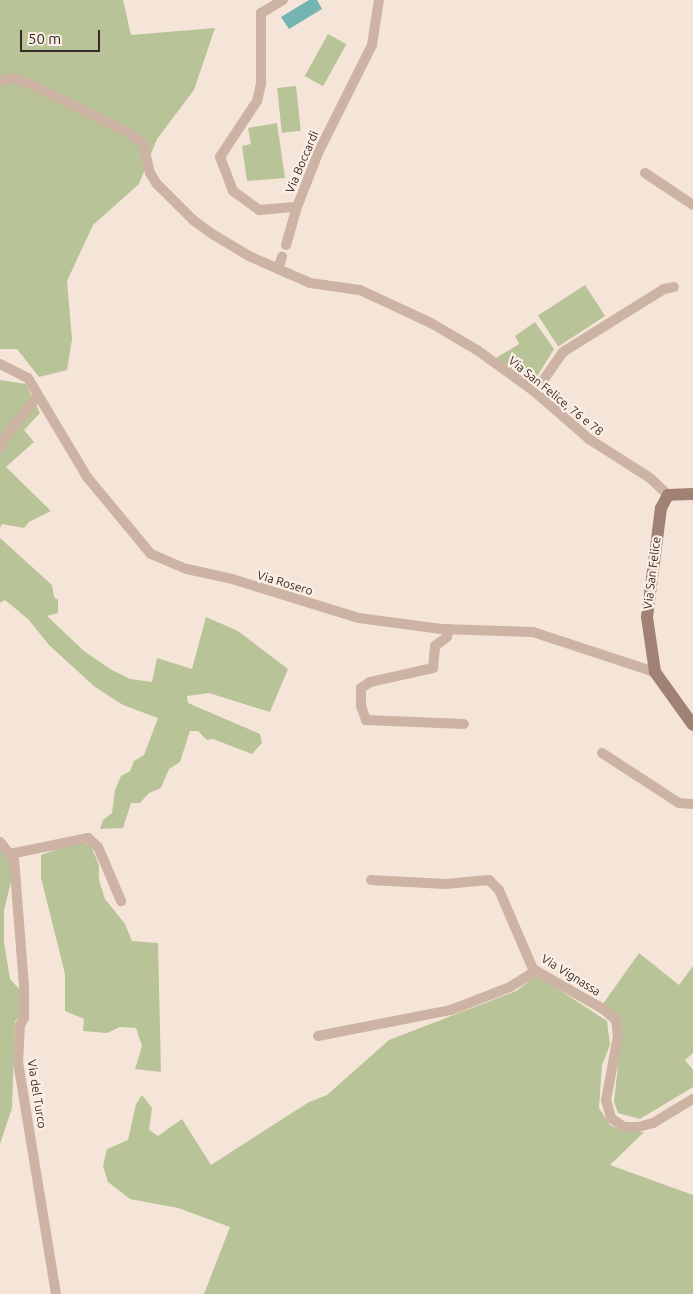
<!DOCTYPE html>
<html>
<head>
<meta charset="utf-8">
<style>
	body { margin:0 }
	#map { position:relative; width:693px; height:1294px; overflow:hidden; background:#f4e5d8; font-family:Ubuntu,sans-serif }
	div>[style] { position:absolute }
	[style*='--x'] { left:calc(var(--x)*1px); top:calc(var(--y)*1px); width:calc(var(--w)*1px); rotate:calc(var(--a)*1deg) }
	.green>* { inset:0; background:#b8c497; transform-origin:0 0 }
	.water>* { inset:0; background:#74b4b2 }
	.street>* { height:10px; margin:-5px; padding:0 5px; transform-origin:5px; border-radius:5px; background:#cdb3a3 }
	.secondary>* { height:12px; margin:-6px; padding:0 6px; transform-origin:6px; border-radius:6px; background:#a18174 }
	span { translate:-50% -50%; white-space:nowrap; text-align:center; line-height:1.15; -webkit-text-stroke:4.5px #fbefe5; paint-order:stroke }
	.street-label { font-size:12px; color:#372a26 }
	.scale { position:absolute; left:20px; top:30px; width:80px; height:22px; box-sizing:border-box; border:2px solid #372a26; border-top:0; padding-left:6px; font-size:15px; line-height:18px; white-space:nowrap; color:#372a26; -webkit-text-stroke:4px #fbefe5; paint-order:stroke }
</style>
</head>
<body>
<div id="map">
	<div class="green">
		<i style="clip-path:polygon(0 0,123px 0,131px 35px,215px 28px,194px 90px,157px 139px,139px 184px,93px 225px,67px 281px,72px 339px,67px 370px,39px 377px,17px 349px,0 349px)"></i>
		<i style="left:328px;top:34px;width:21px;height:48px;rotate:29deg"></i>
		<i style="left:296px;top:86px;width:45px;height:19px;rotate:84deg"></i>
		<i style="clip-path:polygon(277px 123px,285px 178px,247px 181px,242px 146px,251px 144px,248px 128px)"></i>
		<i style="left:585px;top:285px;width:37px;height:56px;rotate:57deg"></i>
		<i style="clip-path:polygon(535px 322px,554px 349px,533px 383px,496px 358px,519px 344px,515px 336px)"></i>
		<i style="clip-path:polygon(0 380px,26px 384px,40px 413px,24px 430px,34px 442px,6px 467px,51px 511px,29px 522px,24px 528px,2px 524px,0 528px)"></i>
		<i style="clip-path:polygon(0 538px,52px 585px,54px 597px,58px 600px,58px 613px,47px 616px,84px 651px,110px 669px,130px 679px,152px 682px,157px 658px,192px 669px,206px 617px,238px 631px,288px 669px,270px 712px,209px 693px,187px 696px,188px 703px,260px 734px,262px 743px,252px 754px,213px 739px,207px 740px,198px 731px,190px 731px,180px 762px,169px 769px,161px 788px,149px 793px,140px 803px,131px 803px,123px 828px,100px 829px,103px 820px,112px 813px,115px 790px,121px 776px,130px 771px,134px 761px,144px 755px,158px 718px,123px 705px,95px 687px,49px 645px,28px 619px,5px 600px,0 603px)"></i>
		<i style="clip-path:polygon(80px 841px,91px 846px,99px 865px,99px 880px,105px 899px,125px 924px,132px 941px,158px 943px,161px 1072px,135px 1069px,142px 1046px,136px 1028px,120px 1027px,107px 1033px,83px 1031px,84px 1019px,65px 1011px,65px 974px,41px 878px,41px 855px)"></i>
		<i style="clip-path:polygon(0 846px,10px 860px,12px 878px,4px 910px,4px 942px,10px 979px,20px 990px,21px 1016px,15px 1021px,12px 1108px,0 1144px)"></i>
		<i style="clip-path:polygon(639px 953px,679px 985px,693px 966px,693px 1053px,685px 1060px,693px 1070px,693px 1087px,640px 1119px,618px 1113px,614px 1102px,622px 1027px,619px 1018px,603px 1004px)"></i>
		<i style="clip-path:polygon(537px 975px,607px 1021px,610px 1045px,602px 1065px,599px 1108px,610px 1125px,625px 1132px,644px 1132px,610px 1165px,693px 1195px,693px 1294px,204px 1294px,230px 1227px,178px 1208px,130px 1199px,108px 1182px,103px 1166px,107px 1149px,128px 1140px,136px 1104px,142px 1095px,152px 1108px,149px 1130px,158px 1136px,182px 1119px,211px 1165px,309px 1102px,327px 1095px,389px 1040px,516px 991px)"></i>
	</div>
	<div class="water">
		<i style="clip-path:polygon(309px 0,317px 0,322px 9px,289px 29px,281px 17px)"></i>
	</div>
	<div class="street">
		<i style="--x:283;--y:0;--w:26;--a:149"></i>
		<i style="--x:261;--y:13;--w:71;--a:90"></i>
		<i style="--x:261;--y:84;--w:17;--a:103"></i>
		<i style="--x:257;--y:101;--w:67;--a:123.5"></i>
		<i style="--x:220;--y:157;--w:36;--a:69"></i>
		<i style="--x:233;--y:191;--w:32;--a:36"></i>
		<i style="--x:259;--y:210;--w:38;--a:-5"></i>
		<i style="--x:297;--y:207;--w:58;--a:-68.7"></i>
		<i style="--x:318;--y:153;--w:121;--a:-63.4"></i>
		<i style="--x:372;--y:45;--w:46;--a:-81.2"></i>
		<i style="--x:0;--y:81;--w:12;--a:-14"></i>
		<i style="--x:12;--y:78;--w:15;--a:16"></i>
		<i style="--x:26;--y:82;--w:113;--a:26.3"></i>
		<i style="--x:127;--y:132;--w:19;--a:35"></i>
		<i style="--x:143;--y:143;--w:31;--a:77"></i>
		<i style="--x:150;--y:173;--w:13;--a:58"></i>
		<i style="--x:157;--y:184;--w:51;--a:45"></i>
		<i style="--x:193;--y:220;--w:26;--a:36"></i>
		<i style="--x:214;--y:235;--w:41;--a:31"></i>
		<i style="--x:249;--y:256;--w:67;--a:23.9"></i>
		<i style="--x:310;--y:283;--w:50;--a:8"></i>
		<i style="--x:360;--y:290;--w:78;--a:24.9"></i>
		<i style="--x:431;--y:323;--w:53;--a:30.4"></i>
		<i style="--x:477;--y:350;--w:72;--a:35.9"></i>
		<i style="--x:535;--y:392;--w:72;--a:41"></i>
		<i style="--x:589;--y:439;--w:72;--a:32.6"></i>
		<i style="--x:650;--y:478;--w:25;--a:43"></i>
		<i style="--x:645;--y:173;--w:58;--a:33.7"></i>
		<i style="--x:286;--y:245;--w:40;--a:-74"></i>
		<i style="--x:278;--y:269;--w:13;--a:-72"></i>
		<i style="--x:0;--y:364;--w:31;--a:27"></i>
		<i style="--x:28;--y:378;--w:115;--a:59.2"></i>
		<i style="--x:87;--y:477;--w:100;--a:50.3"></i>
		<i style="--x:151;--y:554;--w:39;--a:23"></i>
		<i style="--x:187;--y:569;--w:46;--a:12.5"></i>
		<i style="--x:232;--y:579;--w:133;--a:17.1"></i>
		<i style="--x:359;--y:618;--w:83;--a:7.6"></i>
		<i style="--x:441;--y:629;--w:92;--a:1.9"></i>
		<i style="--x:533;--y:632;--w:128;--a:18.2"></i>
		<i style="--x:535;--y:392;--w:49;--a:-55"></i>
		<i style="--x:563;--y:352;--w:119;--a:-32"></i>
		<i style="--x:664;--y:289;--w:10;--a:-11"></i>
		<i style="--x:0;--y:449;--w:13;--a:-67"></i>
		<i style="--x:5;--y:437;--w:53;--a:-51.2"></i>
		<i style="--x:449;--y:629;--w:8;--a:104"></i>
		<i style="--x:447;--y:637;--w:15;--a:143"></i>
		<i style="--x:435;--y:646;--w:22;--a:95"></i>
		<i style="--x:433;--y:668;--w:65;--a:167.5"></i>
		<i style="--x:370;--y:682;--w:11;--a:146"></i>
		<i style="--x:361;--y:688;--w:18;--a:90"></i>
		<i style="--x:361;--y:706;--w:15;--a:70"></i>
		<i style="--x:366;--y:720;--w:98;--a:2.3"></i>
		<i style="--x:602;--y:753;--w:92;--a:33"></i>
		<i style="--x:679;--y:803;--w:14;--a:4"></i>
		<i style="--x:0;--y:842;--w:22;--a:51"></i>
		<i style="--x:14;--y:859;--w:128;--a:85.5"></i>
		<i style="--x:24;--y:987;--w:31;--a:90"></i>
		<i style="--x:24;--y:1018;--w:8;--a:120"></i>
		<i style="--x:20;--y:1025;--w:37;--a:93"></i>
		<i style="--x:18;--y:1062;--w:235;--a:80.7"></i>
		<i style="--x:10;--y:854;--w:80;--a:-11.6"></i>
		<i style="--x:88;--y:838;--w:13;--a:42"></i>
		<i style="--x:98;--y:847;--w:59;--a:66.9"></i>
		<i style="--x:371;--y:880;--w:74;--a:3.1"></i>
		<i style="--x:445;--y:884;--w:44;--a:-5.2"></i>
		<i style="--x:489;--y:880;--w:14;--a:45"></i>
		<i style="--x:499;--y:890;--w:86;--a:66.7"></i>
		<i style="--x:533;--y:969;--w:81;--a:29.7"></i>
		<i style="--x:603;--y:1009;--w:17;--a:40"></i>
		<i style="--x:616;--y:1020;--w:16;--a:83"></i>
		<i style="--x:618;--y:1036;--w:65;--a:100.6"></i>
		<i style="--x:606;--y:1100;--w:19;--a:74"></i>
		<i style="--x:611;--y:1118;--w:16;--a:35"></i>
		<i style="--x:624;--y:1127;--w:14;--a:0"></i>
		<i style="--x:638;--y:1127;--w:16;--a:-15"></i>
		<i style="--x:653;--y:1123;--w:47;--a:-31"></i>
		<i style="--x:318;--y:1036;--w:136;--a:-11.1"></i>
		<i style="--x:451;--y:1010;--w:63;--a:-21.3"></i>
		<i style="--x:510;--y:987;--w:31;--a:-32"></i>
	</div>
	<div class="secondary">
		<i style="--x:693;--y:494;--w:25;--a:178"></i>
		<i style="--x:668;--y:495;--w:15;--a:118"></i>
		<i style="--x:661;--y:508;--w:110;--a:97.3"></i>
		<i style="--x:647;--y:617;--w:56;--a:81.7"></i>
		<i style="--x:655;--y:672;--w:65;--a:54.4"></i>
	</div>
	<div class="street-label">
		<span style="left:302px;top:162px;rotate:-67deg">Via Boccardi</span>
		<span style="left:556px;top:396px;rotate:39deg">Via San Felice, 76 e 78</span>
		<span style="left:652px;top:573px;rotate:-83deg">Via San Felice</span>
		<span style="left:285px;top:583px;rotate:17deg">Via Rosero</span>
		<span style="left:571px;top:975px;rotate:32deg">Via Vignassa</span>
		<span style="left:37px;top:1094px;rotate:81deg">Via del Turco</span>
	</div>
	<div class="scale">50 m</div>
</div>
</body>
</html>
